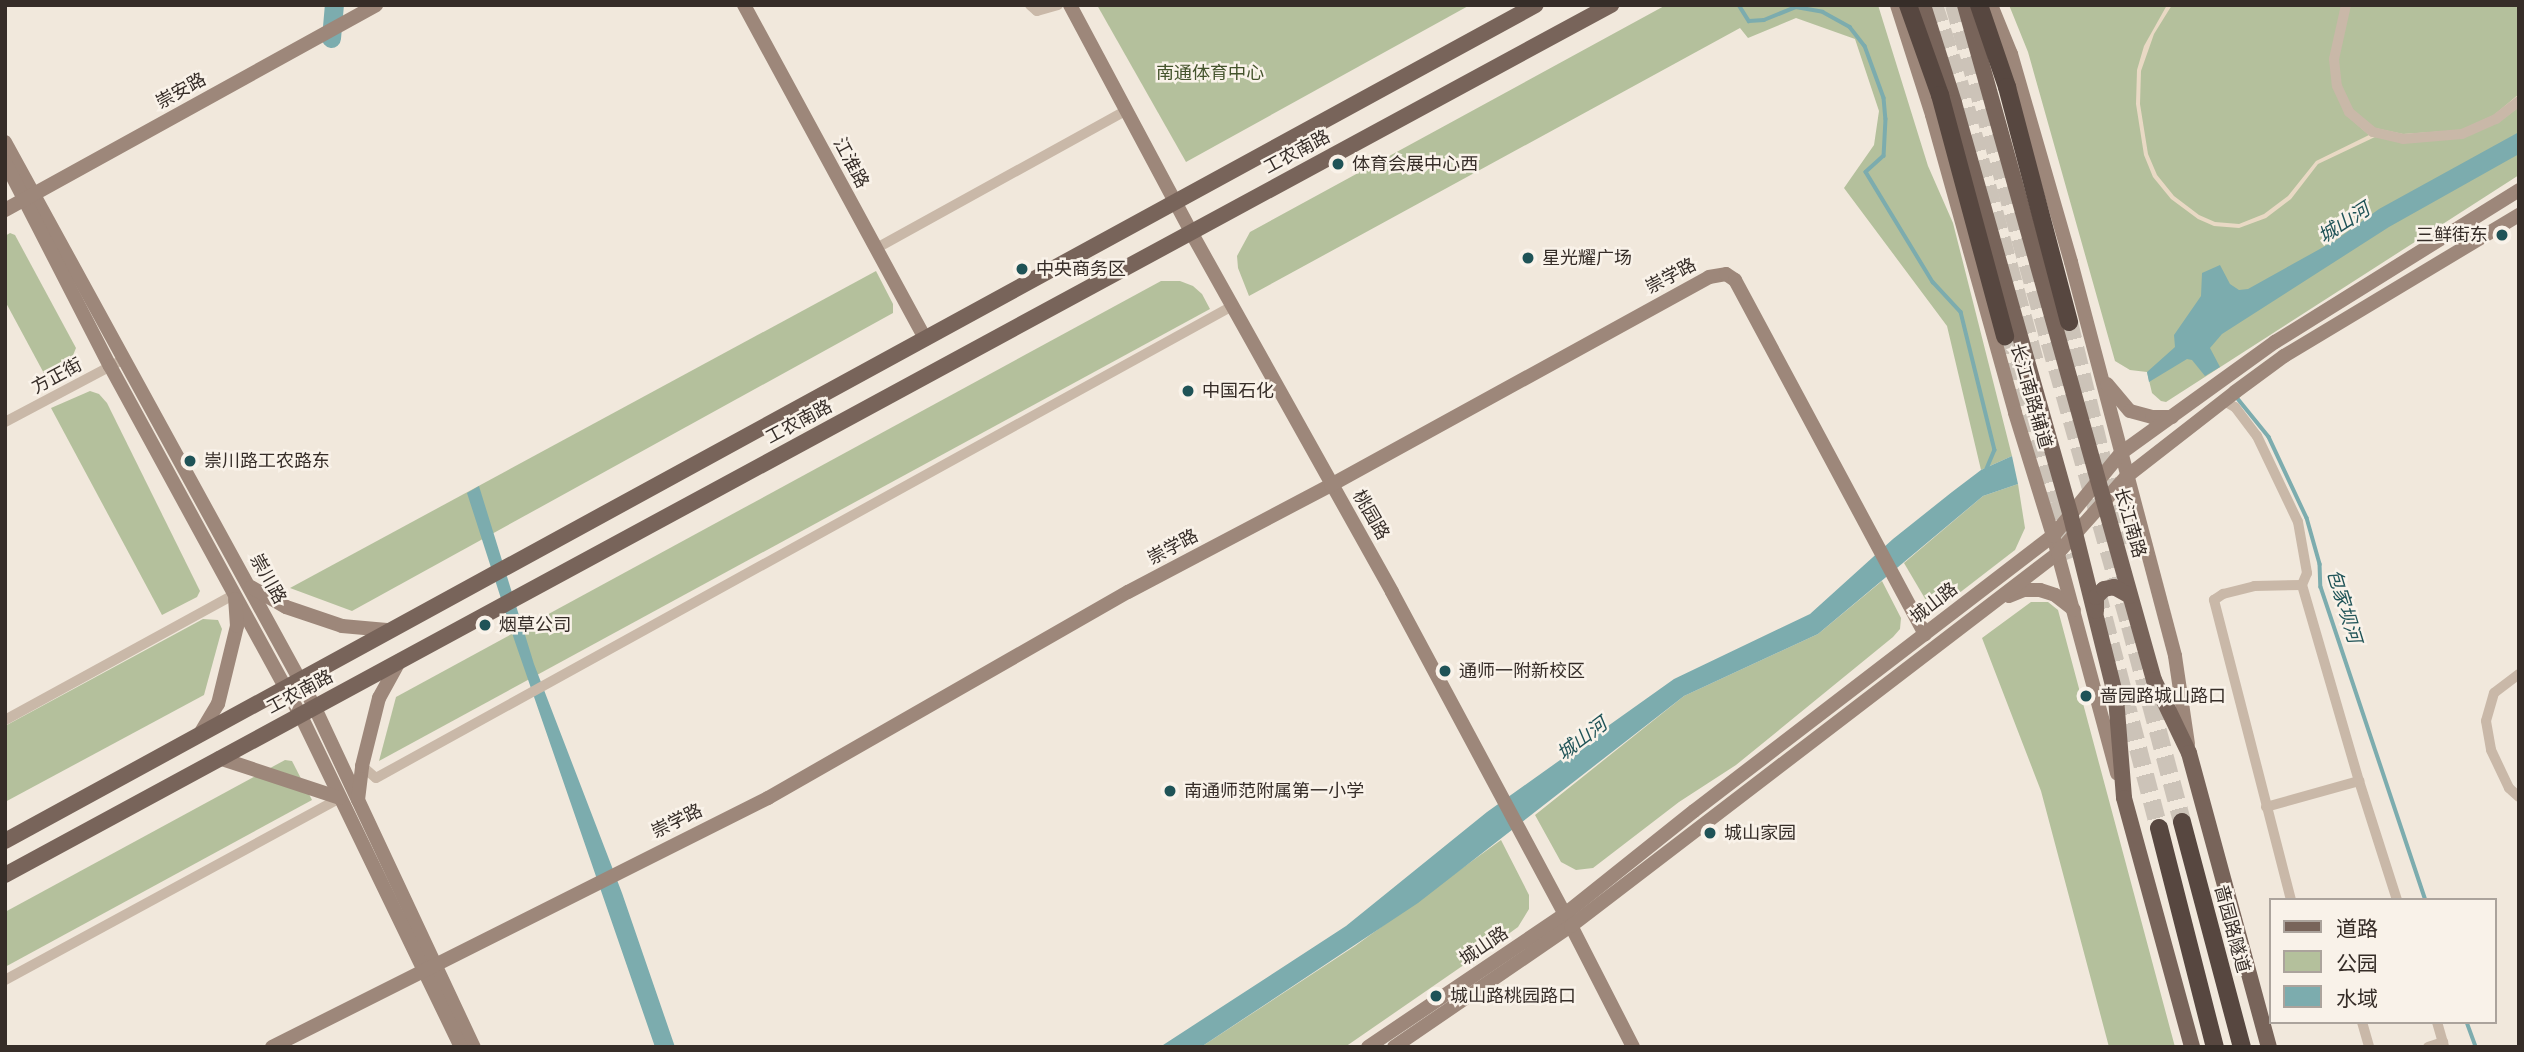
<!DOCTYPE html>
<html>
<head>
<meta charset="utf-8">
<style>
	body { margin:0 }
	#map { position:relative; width:2524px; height:1052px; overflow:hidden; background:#f1e8dc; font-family:"Public Sans","Noto Sans SC",sans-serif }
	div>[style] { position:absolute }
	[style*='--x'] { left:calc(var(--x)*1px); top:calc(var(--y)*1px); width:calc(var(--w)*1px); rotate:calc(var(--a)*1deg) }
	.green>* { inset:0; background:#b4c09c }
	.plaza>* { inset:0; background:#e9d9c4 }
	.water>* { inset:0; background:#7cacae }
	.stream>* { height:3.5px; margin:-1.75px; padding:0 1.75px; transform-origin:1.75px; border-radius:1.75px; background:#7cacae }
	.river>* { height:19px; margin:-9.5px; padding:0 9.5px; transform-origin:9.5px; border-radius:9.5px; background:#7cacae }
	.highway-tunnel>* { height:18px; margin-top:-9px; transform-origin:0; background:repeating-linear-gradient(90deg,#ccc3b8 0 18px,transparent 0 27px) }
	.street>* { height:10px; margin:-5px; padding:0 5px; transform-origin:5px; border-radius:5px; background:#c9b8a8 }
	.secondary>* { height:14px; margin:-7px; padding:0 7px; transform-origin:7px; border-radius:7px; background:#9d877a }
	.primary>* { height:16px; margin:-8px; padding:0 8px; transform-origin:8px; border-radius:8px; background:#78645a }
	.highway>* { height:18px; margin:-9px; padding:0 9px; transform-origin:9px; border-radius:9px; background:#574740 }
	.dots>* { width:19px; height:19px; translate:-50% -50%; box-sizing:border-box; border:4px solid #f9f2e9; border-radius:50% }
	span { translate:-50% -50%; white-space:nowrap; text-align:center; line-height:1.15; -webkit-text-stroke:5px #f9f2e9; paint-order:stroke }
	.park-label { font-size:18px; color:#45542d }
	.street-label { font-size:18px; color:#362d28 }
	.poi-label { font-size:18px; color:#362d28 }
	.left { translate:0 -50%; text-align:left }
	.right { translate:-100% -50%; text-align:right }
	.water-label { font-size:19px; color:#1f5357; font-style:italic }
	.frame { position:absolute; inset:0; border:7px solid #362d28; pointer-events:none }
	.legend { position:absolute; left:2269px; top:898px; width:228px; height:126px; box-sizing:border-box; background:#f9f2e9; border:2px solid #aba39c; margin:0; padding:9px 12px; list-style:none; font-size:21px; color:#362d28 }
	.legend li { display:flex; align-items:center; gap:14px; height:35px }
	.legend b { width:35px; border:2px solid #aba39c }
</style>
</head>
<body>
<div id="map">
	<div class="green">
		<i style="clip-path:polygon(1097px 5px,1470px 5px,1186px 162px)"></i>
		<i style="clip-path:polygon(1666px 5px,1878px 5px,1928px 166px,1953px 223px,2012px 456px,1981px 470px,1947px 326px,1844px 188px,1874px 145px,1879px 111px,1855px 39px,1796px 18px,1748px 38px,1740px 28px,1249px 296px,1238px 268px,1237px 256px,1250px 232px)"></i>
		<i style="clip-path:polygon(2009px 5px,2519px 5px,2519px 175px,2166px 402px,2161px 401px,2152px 393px,2147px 372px,2130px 370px,2115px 361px,2028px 52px)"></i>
		<i style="clip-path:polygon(10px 233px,15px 235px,76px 348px,69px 365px,47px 379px,5px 301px,5px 236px)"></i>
		<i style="clip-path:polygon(876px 271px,893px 304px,893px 313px,352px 611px,290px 588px)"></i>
		<i style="clip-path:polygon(1161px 281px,1180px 281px,1193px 286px,1202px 294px,1210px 309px,379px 761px,396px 697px)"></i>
		<i style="clip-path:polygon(90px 391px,99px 394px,107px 403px,200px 591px,197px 597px,162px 615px,51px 408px)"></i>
		<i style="clip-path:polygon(2018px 484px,2025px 528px,2015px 550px,1945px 604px,1934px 605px,1927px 602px,1904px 563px,1983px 496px)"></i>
		<i style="clip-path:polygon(1882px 581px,1901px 618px,1900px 629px,1893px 637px,1736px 765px,1679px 802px,1593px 868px,1576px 870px,1561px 862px,1535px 815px,1684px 696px,1818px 634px)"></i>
		<i style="clip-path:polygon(2031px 602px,2048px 602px,2058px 610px,2175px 1047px,2109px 1047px,2041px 791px,1982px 638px)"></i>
		<i style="clip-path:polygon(203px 619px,218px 620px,222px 629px,204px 695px,5px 802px,5px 726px)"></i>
		<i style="clip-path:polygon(285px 760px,292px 761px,312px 800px,5px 967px,5px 912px)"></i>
		<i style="clip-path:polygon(1501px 840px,1529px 895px,1529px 909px,1518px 927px,1500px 940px,1345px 1047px,1201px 1047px,1355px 946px)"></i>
	</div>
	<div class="plaza">
		<i style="clip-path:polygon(2167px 5px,2172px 5px,2154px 34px,2141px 71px,2140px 104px,2148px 154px,2157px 175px,2174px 196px,2199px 215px,2215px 222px,2239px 224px,2264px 214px,2288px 196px,2316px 161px,2369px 135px,2346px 115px,2333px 87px,2330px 59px,2342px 5px,2338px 59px,2341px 85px,2353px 110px,2375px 128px,2403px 134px,2461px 130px,2494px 115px,2519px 94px,2519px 107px,2499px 122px,2463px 138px,2403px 142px,2375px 137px,2318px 164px,2291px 199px,2266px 218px,2239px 228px,2214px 226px,2198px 219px,2171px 199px,2153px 177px,2144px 155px,2136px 104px,2137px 70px,2144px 46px)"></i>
	</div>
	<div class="water">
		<i style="clip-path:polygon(2519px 132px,2519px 154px,2389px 227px,2222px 334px,2210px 348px,2220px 367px,2205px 376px,2192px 360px,2187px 359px,2149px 382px,2147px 372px,2175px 347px,2174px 335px,2201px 296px,2202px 273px,2220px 265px,2230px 284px,2239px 290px,2248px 289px,2336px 240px,2379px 209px)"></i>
		<i style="clip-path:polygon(2012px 456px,2018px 484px,1983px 496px,1818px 634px,1684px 696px,1418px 903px,1201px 1047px,1160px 1047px,1346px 926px,1487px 812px,1674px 679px,1810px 614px,1893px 539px,1952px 492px,1981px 470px)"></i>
		<i style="clip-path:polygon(479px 486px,534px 664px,622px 893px,675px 1047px,655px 1047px,514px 639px,467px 493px)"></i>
	</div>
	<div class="stream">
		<i style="--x:1739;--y:5;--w:19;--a:58"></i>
		<i style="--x:1749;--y:21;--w:15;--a:-4"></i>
		<i style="--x:1764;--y:20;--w:35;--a:-22"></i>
		<i style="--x:1796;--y:7;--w:27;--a:10"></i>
		<i style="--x:1823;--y:12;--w:31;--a:29"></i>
		<i style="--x:1850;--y:27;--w:24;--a:52"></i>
		<i style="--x:1865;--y:46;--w:55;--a:69.9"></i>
		<i style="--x:1884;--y:98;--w:21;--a:85"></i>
		<i style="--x:1886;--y:119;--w:37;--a:93"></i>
		<i style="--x:1884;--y:156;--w:24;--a:138"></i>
		<i style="--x:1866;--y:172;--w:129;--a:58.7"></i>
		<i style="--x:1933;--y:282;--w:41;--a:47"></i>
		<i style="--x:1961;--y:312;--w:142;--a:76.2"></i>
		<i style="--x:1995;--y:450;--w:21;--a:113"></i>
		<i style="--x:2235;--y:395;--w:54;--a:51"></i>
		<i style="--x:2269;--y:437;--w:89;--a:64.9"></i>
		<i style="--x:2307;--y:518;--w:48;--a:74.2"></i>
		<i style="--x:2320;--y:564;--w:23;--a:88"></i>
		<i style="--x:2321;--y:587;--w:330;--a:71.5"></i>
		<i style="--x:2467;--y:1022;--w:27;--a:70"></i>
	</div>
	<div class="river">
		<i style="--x:331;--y:38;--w:33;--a:-85"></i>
	</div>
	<div class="highway-tunnel">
		<i style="--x:1934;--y:5;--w:81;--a:72"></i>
		<i style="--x:1959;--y:82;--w:290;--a:74.8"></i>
		<i style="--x:1954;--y:5;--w:645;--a:74.18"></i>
		<i style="--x:2130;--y:626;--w:203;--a:75.1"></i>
		<i style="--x:2069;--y:322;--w:229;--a:76.4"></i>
		<i style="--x:2005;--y:336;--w:173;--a:73.9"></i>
		<i style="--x:2053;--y:502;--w:59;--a:69.1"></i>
		<i style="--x:2097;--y:592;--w:244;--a:75.3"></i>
	</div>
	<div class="street">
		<i style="--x:1030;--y:5;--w:9;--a:41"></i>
		<i style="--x:1037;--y:11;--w:22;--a:-16"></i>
		<i style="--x:2346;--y:5;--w:55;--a:102.5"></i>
		<i style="--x:2334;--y:59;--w:27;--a:84"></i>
		<i style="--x:2337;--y:86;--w:29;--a:65"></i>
		<i style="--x:2349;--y:112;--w:31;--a:40"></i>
		<i style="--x:2373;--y:132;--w:31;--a:13"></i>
		<i style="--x:2403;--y:139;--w:59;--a:-4.8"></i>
		<i style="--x:2462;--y:134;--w:37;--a:-24"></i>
		<i style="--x:2496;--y:119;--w:29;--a:-38"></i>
		<i style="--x:875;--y:249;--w:288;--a:-28.9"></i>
		<i style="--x:2224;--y:401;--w:13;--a:29"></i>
		<i style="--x:2235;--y:407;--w:36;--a:53"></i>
		<i style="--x:2257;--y:436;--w:95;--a:64.5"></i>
		<i style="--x:2298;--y:522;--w:52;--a:80"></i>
		<i style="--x:2307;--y:573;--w:13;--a:113"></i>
		<i style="--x:2302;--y:585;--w:204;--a:73.8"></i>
		<i style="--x:2359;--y:781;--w:125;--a:72.3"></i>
		<i style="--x:5;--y:422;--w:135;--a:-27.9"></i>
		<i style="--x:2519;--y:674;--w:31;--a:143"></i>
		<i style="--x:2494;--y:693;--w:29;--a:106"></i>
		<i style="--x:2486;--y:721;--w:29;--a:80"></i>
		<i style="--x:2491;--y:750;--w:42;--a:64.7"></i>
		<i style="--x:2509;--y:788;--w:13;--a:42"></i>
		<i style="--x:5;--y:720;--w:262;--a:-28.7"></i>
		<i style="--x:362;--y:766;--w:18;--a:41"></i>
		<i style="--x:376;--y:778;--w:978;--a:-28.87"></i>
		<i style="--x:2266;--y:807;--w:97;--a:-15.6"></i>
		<i style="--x:2291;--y:900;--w:310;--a:-104.4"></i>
		<i style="--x:2214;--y:600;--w:11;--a:-34"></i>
		<i style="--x:2223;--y:594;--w:32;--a:-14"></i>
		<i style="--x:2254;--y:586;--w:48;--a:-1.2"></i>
		<i style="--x:5;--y:980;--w:381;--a:-28.5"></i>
		<i style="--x:2362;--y:1022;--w:26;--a:74"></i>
		<i style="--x:2437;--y:1022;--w:26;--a:74"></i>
		<i style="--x:2428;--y:1047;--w:16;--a:-18"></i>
	</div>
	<div class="secondary">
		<i style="--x:744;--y:5;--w:380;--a:61.5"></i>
		<i style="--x:1070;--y:5;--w:257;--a:61.9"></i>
		<i style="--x:1191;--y:232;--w:412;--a:60.8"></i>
		<i style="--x:1392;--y:592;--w:366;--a:61.8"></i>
		<i style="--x:1565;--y:914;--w:149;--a:62.9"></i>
		<i style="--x:1897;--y:5;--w:115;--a:72.3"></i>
		<i style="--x:1932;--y:115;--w:309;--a:74.4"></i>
		<i style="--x:2015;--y:413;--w:129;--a:72.8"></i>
		<i style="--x:2053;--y:536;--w:246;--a:74.9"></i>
		<i style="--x:1991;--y:5;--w:53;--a:67.8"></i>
		<i style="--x:2011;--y:54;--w:216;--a:73.9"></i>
		<i style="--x:2071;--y:262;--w:407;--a:75.2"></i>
		<i style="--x:2175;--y:656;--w:89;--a:81.6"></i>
		<i style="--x:5;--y:142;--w:643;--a:61.28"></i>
		<i style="--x:314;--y:706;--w:377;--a:64.9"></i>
		<i style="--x:5;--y:162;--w:229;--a:62.8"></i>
		<i style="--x:110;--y:366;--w:396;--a:61.4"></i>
		<i style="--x:300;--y:714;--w:370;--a:64.2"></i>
		<i style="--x:5;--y:210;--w:424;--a:-28.9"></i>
		<i style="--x:2107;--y:384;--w:35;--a:50"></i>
		<i style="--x:2130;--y:411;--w:23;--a:15"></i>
		<i style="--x:2152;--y:417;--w:20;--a:0"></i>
		<i style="--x:251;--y:587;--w:40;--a:29.7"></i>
		<i style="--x:286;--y:607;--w:59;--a:18.7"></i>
		<i style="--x:342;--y:626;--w:45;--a:5.1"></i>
		<i style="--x:2009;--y:596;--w:16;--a:-22"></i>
		<i style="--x:2024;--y:590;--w:16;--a:0"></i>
		<i style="--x:2040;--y:590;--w:16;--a:18"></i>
		<i style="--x:2055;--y:595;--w:24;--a:38"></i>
		<i style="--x:201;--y:732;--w:33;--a:-59"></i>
		<i style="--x:218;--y:704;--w:80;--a:-76.3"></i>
		<i style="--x:237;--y:626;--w:27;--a:-94"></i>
		<i style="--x:219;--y:758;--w:127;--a:18.3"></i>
		<i style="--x:358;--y:800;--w:34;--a:-83"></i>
		<i style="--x:362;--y:766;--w:70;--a:-76"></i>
		<i style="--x:379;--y:698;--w:43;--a:-61.1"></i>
		<i style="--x:272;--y:1047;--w:555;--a:-26.66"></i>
		<i style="--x:768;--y:798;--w:415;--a:-29.8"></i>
		<i style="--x:1128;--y:592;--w:229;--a:-27.8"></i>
		<i style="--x:1331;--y:485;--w:431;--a:-28.8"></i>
		<i style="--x:1709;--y:277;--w:17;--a:-10"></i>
		<i style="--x:1726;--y:274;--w:11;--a:34"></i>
		<i style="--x:1735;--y:280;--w:402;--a:61.8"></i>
		<i style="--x:1368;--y:1047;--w:238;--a:-34"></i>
		<i style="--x:1565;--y:914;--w:165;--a:-38.6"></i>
		<i style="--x:1694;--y:811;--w:452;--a:-37.5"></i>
		<i style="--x:2053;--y:536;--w:107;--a:-50.7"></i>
		<i style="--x:2121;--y:453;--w:190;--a:-35.8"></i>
		<i style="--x:2275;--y:342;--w:287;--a:-31.9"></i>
		<i style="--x:1394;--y:1047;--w:214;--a:-34.4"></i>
		<i style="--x:1571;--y:926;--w:613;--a:-37.45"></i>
		<i style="--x:2058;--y:553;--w:102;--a:-48.2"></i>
		<i style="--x:2126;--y:477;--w:138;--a:-37.9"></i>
		<i style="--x:2235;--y:392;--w:61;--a:-36.3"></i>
		<i style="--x:2284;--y:356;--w:274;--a:-31"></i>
	</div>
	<div class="primary">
		<i style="--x:1923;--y:5;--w:103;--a:72.4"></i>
		<i style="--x:1954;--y:103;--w:430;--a:74.2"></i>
		<i style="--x:2071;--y:517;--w:187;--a:76"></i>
		<i style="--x:2116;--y:698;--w:100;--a:85.4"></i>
		<i style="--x:2124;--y:798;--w:258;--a:74.7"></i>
		<i style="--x:1965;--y:5;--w:701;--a:74.36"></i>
		<i style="--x:2154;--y:680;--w:81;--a:64.4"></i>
		<i style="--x:2189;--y:753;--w:305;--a:74.8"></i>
		<i style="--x:2096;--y:611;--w:14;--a:-90"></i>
		<i style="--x:2096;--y:597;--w:11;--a:-45"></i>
		<i style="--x:2104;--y:589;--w:10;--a:-11"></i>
		<i style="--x:2114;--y:587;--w:18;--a:29"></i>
		<i style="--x:5;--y:841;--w:1744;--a:-28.64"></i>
		<i style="--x:5;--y:875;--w:1827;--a:-28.45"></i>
	</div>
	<div class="highway">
		<i style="--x:1908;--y:5;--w:96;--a:70.4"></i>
		<i style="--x:1940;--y:95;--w:250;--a:74.9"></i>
		<i style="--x:1979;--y:5;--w:87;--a:71.1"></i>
		<i style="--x:2007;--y:87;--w:243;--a:75.2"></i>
		<i style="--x:2182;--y:822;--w:233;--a:75.1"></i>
		<i style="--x:2159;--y:828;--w:226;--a:75.7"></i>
	</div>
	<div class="dots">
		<i style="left:1338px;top:164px;background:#1f5357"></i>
		<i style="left:2502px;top:235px;background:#1f5357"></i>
		<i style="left:1528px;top:258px;background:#1f5357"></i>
		<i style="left:1022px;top:269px;background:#1f5357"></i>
		<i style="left:1188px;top:391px;background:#1f5357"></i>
		<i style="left:190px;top:461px;background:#1f5357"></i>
		<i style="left:485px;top:625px;background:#1f5357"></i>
		<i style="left:1445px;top:671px;background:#1f5357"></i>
		<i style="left:2086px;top:696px;background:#1f5357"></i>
		<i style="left:1170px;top:791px;background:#1f5357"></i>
		<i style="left:1710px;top:833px;background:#1f5357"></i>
		<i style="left:1436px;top:996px;background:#1f5357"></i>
	</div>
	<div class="park-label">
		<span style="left:1210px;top:73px">南通体育中心</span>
	</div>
	<div class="street-label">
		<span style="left:181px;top:91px;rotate:-29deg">崇安路</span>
		<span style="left:1297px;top:152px;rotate:-28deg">工农南路</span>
		<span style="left:851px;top:163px;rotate:62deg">江淮路</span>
		<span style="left:1671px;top:276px;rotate:-28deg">崇学路</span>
		<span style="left:57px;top:376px;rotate:-28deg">方正街</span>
		<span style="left:2031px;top:396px;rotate:74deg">长江南路辅道</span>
		<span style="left:799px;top:422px;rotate:-28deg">工农南路</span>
		<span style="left:1371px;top:515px;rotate:60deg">桃园路</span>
		<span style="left:2130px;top:523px;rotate:74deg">长江南路</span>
		<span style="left:1173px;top:547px;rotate:-28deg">崇学路</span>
		<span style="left:268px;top:579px;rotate:61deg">崇川路</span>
		<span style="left:1934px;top:603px;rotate:-38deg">城山路</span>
		<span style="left:300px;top:692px;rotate:-28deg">工农南路</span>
		<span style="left:677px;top:821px;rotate:-26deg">崇学路</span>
		<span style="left:2232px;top:929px;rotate:75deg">啬园路隧道</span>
		<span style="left:1484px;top:946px;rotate:-34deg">城山路</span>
	</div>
	<div class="poi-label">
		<span class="left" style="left:1352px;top:164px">体育会展中心西</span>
		<span class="right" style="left:2488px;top:235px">三鲜街东</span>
		<span class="left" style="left:1542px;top:258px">星光耀广场</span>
		<span class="left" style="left:1036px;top:269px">中央商务区</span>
		<span class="left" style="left:1202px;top:391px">中国石化</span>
		<span class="left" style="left:204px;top:461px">崇川路工农路东</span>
		<span class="left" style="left:499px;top:625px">烟草公司</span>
		<span class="left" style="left:1459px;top:671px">通师一附新校区</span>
		<span class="left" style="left:2100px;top:696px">啬园路城山路口</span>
		<span class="left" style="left:1184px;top:791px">南通师范附属第一小学</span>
		<span class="left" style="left:1724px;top:833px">城山家园</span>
		<span class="left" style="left:1450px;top:996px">城山路桃园路口</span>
	</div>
	<div class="water-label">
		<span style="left:2344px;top:223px;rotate:-33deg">城山河</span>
		<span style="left:2344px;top:606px;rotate:73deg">包家坝河</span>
		<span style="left:1582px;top:739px;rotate:-37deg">城山河</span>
	</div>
	<div class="frame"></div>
	<ul class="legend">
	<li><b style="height:9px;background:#78645a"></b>道路</li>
	<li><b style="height:19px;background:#b4c09c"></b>公园</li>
	<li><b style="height:19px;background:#7cacae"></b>水域</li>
	</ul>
</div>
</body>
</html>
